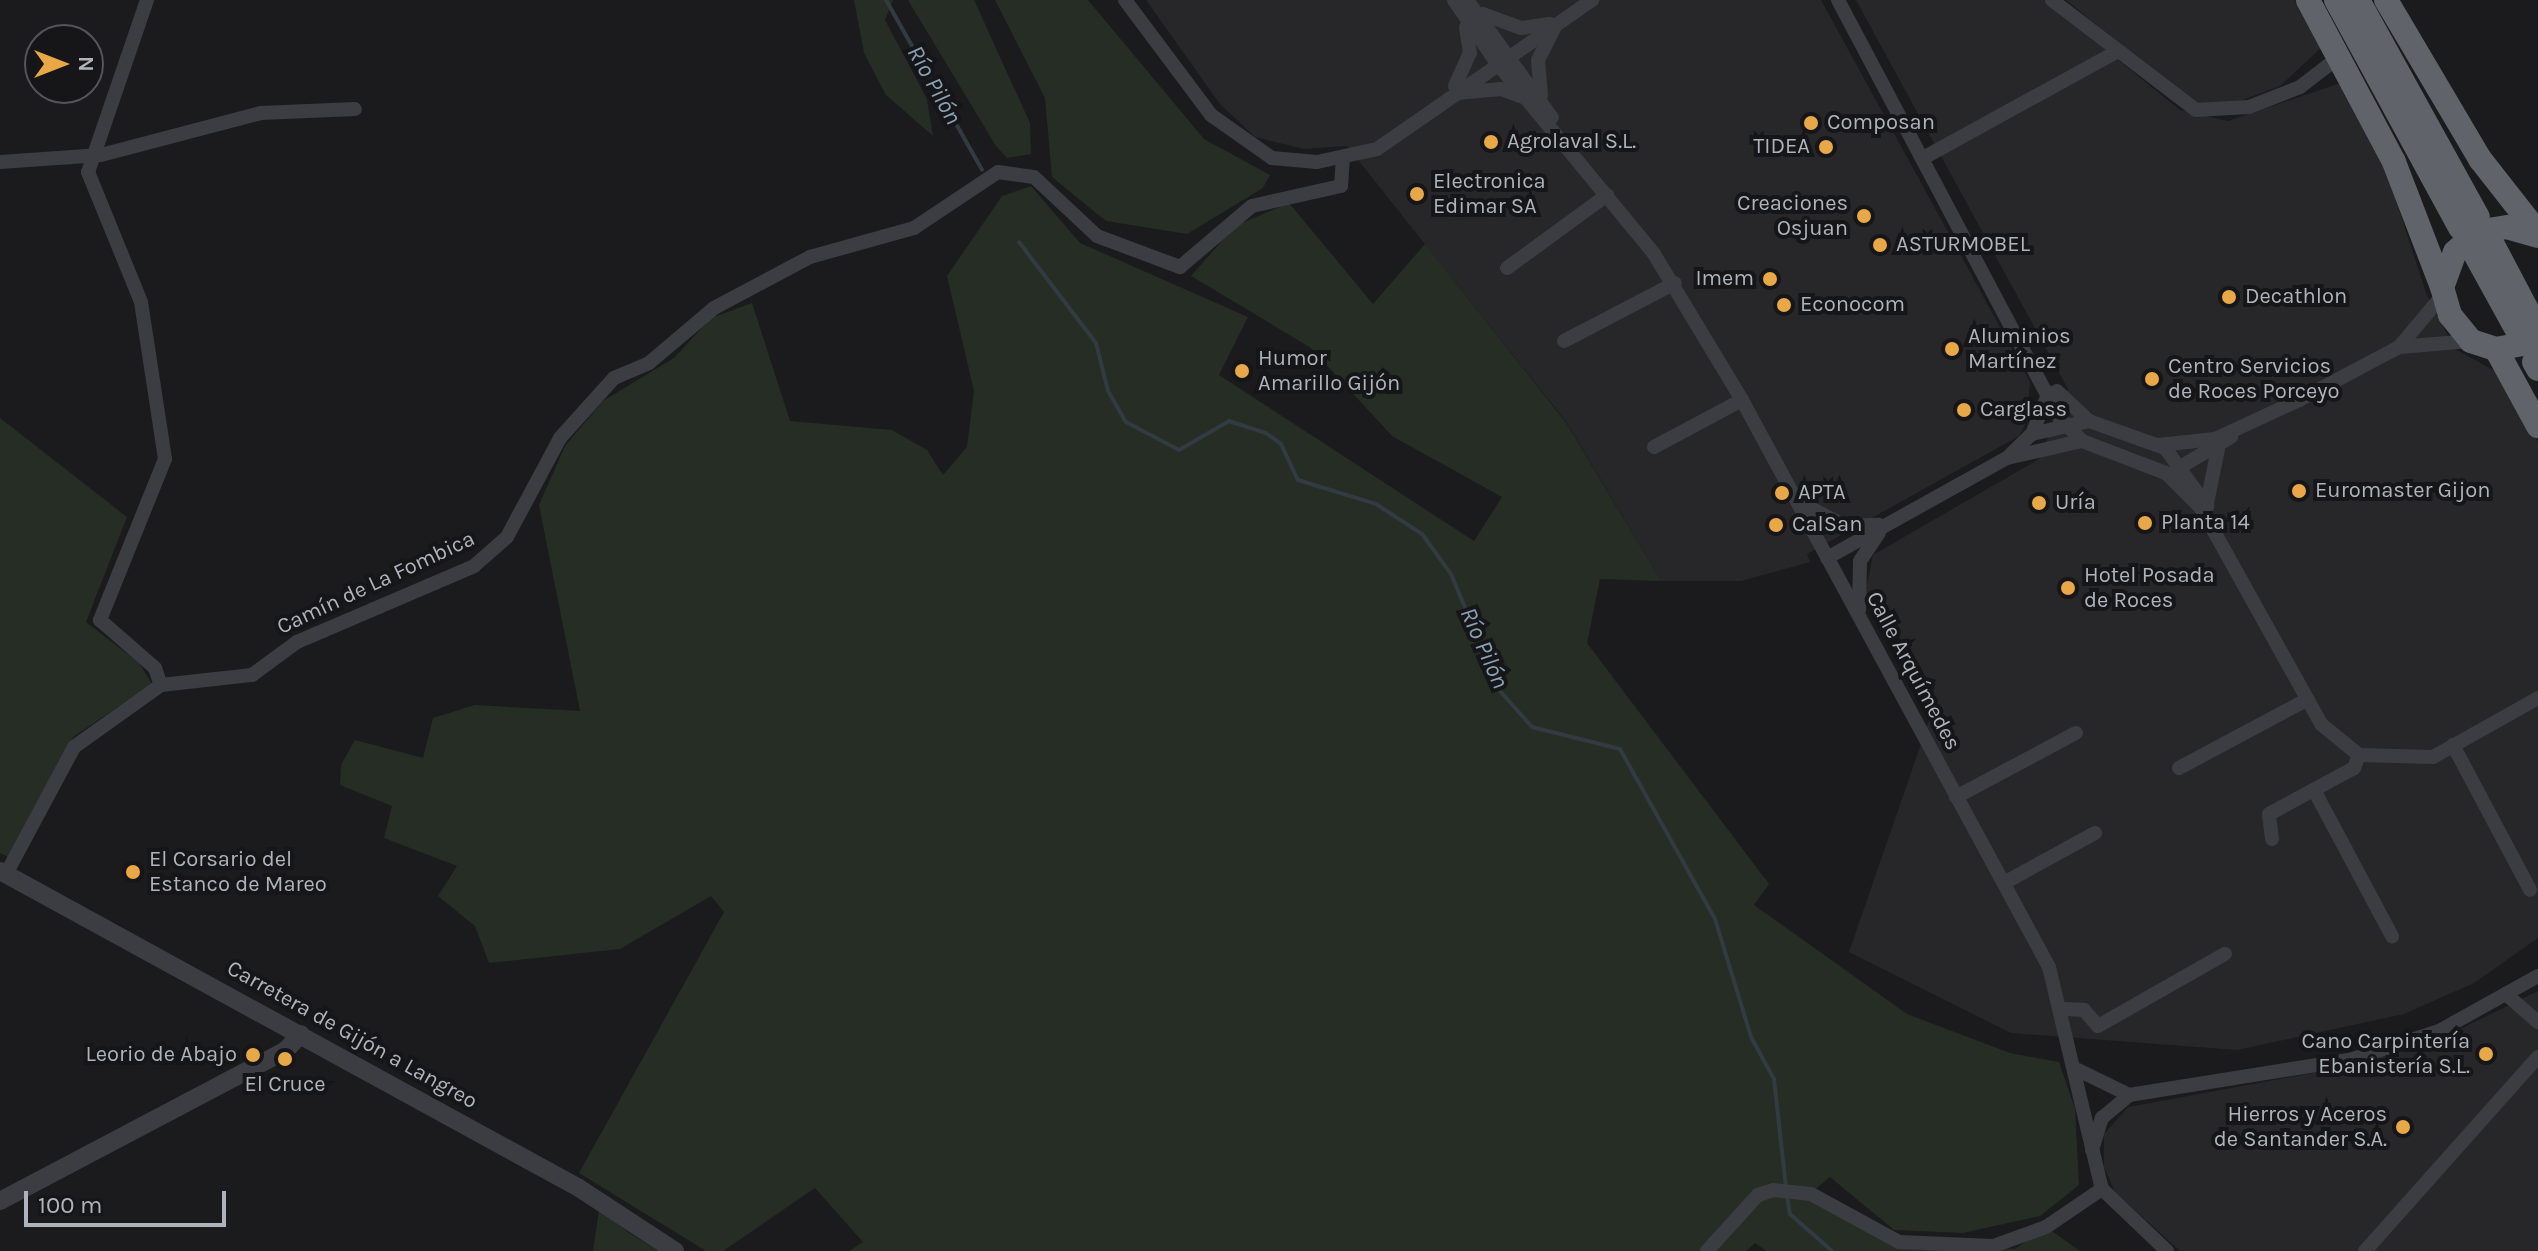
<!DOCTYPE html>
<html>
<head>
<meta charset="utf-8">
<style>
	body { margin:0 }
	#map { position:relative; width:2538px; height:1251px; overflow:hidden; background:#1b1b1d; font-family:Karla,sans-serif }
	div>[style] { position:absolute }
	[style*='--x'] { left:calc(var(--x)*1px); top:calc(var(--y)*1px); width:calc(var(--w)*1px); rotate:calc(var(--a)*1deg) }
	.built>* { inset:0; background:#27272a }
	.green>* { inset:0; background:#252d25 }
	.stream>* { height:4px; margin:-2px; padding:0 2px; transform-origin:2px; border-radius:2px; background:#313b41 }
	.minor>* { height:14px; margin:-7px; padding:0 7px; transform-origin:7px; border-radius:7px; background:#3c3d42 }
	.tertiary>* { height:18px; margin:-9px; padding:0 9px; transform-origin:9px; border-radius:9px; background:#3c3d42 }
	.trunk>* { height:24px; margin:-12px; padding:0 12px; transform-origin:12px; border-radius:12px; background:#60646a }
	.dots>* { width:22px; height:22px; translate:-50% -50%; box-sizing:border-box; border:4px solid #161618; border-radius:50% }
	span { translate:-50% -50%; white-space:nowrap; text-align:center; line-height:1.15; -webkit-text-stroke:8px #161618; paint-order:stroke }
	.poi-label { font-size:22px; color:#aeb3bc }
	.left { translate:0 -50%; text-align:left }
	.right { translate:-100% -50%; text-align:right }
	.street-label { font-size:22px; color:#aeb3bc }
	.water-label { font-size:24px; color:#88a2b4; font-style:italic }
	.north { position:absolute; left:24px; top:24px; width:80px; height:80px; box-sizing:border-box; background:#161618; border:2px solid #53555a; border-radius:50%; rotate:90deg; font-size:22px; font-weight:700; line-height:32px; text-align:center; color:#aeb3bc }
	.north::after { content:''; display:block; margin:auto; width:28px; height:36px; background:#e9a847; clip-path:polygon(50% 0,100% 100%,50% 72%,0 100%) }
	.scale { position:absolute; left:24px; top:1191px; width:202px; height:36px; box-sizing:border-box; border:4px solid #aeb3bc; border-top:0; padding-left:10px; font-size:24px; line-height:28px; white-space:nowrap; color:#aeb3bc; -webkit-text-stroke:6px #161618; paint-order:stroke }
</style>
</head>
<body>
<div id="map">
	<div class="built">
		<i style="clip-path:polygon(1146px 0,1821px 0,2030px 382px,2026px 423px,2019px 436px,1807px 554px,1810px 562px,1741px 581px,1661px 581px,1567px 423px,1347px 146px,1304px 149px,1255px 137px,1220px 104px)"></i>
		<i style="clip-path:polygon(1856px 0,2044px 0,2180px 110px,2228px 121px,2341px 83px,2385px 167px,2426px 293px,2455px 349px,2495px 371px,2538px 441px,2538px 938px,2474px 983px,2404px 1014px,2237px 1050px,2011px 1033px,1849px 952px,1931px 715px,1865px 594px,1873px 555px,2039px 459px,2068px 389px)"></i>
		<i style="clip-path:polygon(2066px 0,2295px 0,2322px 47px,2280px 86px,2218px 109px,2189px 100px)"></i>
		<i style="clip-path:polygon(2538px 991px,2538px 1251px,2180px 1251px,2115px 1192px,2104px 1167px,2104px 1134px,2128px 1107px,2356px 1065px,2438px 1040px)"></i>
	</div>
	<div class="green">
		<i style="clip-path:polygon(854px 0,893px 0,885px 20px,927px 99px,933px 136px,886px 95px,864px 53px)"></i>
		<i style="clip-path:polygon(908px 0,974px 0,1030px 123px,1031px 154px,1007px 158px,996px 146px)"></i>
		<i style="clip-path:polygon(995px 0,1088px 0,1204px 139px,1270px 175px,1263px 188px,1187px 234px,1106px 221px,1052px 177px,1045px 98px)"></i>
		<i style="clip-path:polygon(1031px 186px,1080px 243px,1248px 317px,1219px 375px,1474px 541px,1502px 497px,1392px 436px,1311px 348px,1191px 276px,1235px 226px,1289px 203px,1373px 304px,1425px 244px,1567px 424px,1661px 581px,1600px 579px,1587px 643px,1769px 884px,1754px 905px,1907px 1014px,2010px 1053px,2059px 1062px,2075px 1109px,2079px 1185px,2040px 1216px,1963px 1233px,1894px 1230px,1830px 1177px,1811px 1193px,1889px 1238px,2015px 1249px,2046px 1227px,2080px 1251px,1767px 1251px,1755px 1243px,1746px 1251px,849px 1251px,863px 1242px,815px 1188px,723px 1251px,706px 1251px,579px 1173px,724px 912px,711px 896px,620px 949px,489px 963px,475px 926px,438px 896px,457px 866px,384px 838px,392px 806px,340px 785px,341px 765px,355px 740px,423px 758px,433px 718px,475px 705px,580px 711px,539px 505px,565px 446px,603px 401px,674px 358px,711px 318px,752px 303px,790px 421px,892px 430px,927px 450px,943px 475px,967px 447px,974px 391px,947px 276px,1002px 196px)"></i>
		<i style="clip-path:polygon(0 418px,127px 517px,86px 622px,139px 663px,152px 684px,73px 737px,8px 857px,0 853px)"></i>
		<i style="clip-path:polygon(599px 1210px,628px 1232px,658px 1251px,593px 1251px)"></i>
	</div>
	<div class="stream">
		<i style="--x:886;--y:0;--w:195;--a:60.5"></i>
		<i style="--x:1019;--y:242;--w:127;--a:52.7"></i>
		<i style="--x:1096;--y:343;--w:49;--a:76"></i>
		<i style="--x:1108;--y:391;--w:36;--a:60"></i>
		<i style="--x:1126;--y:422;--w:60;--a:27.8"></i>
		<i style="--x:1179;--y:450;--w:58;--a:-30.1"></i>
		<i style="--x:1229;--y:421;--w:39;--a:18"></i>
		<i style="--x:1266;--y:433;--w:19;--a:36"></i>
		<i style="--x:1281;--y:444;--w:40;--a:65"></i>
		<i style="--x:1298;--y:480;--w:82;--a:17.1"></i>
		<i style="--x:1376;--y:504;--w:55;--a:33.1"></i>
		<i style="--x:1422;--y:534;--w:49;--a:54.1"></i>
		<i style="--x:1451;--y:574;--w:127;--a:67.3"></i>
		<i style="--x:1500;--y:691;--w:48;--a:48.4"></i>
		<i style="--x:1532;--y:727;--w:91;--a:14"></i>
		<i style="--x:1620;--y:749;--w:195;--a:60.8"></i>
		<i style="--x:1715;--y:919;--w:123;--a:73"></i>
		<i style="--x:1751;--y:1037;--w:48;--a:61.3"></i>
		<i style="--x:1774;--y:1079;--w:109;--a:83.7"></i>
		<i style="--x:1787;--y:1196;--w:18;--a:81"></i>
		<i style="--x:1790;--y:1214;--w:56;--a:41.4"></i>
	</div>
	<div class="minor">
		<i style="--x:147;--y:0;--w:182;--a:108.9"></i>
		<i style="--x:88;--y:172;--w:140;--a:67.8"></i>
		<i style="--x:141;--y:302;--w:159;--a:81.3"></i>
		<i style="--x:165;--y:459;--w:174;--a:112"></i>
		<i style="--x:100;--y:620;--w:73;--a:41.1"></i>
		<i style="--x:155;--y:668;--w:18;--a:71"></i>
		<i style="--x:1125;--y:0;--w:144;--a:53.2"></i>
		<i style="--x:1211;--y:115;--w:75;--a:35.2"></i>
		<i style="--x:1272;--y:158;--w:45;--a:5.1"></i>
		<i style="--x:1317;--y:162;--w:61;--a:-12.2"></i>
		<i style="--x:1377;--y:149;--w:262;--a:-34.7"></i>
		<i style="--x:1454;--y:0;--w:75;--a:55.9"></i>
		<i style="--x:1496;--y:62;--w:249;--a:50.5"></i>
		<i style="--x:1654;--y:254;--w:170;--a:58.9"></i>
		<i style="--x:1742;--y:400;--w:645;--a:61.57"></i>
		<i style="--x:2049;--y:967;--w:228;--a:76.6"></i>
		<i style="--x:2102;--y:1189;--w:90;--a:43.6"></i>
		<i style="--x:1467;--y:0;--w:145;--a:54.2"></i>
		<i style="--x:1838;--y:0;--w:472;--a:62.1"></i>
		<i style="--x:2059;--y:417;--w:33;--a:46"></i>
		<i style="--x:2052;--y:0;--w:181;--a:37.4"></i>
		<i style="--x:2196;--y:110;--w:53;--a:-3.2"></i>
		<i style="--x:2249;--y:107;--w:55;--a:-21.4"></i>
		<i style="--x:2300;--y:87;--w:49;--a:-37.6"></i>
		<i style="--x:1483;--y:14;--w:40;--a:20.2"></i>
		<i style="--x:1521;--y:28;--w:29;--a:-8"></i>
		<i style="--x:1455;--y:86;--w:36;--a:-66"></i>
		<i style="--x:1470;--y:53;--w:26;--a:-99"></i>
		<i style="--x:1457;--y:93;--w:44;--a:-5.2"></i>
		<i style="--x:1501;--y:89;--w:27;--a:20"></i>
		<i style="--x:1541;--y:95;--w:35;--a:-95"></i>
		<i style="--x:1538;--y:60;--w:36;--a:-63"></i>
		<i style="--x:1925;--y:157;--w:220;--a:-28.8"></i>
		<i style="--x:0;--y:162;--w:101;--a:-4"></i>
		<i style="--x:101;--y:155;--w:165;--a:-14.7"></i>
		<i style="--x:261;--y:113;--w:94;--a:-2.4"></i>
		<i style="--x:1507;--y:268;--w:124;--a:-36.1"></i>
		<i style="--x:1564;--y:341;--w:125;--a:-27.6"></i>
		<i style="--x:2400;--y:347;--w:70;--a:-4.9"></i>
		<i style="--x:2057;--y:391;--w:44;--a:43.2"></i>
		<i style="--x:2032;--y:434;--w:45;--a:-68"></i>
		<i style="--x:2158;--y:445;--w:57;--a:-6"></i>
		<i style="--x:2215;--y:439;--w:93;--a:-24.9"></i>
		<i style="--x:2299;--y:400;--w:113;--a:-27.9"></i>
		<i style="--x:2399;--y:347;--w:68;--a:-49.8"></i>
		<i style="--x:1654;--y:447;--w:100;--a:-28.1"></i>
		<i style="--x:2010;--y:455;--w:30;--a:-44"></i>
		<i style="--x:2032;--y:434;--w:58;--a:-12.8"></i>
		<i style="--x:2089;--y:421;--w:81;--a:19.6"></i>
		<i style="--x:2165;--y:448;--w:72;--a:54.1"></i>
		<i style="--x:2177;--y:469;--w:63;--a:-30.7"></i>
		<i style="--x:1799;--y:502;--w:52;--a:27.6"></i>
		<i style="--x:1845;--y:526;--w:34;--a:-2"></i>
		<i style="--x:2207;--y:503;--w:55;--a:-78.5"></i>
		<i style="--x:1827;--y:558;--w:206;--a:-29.1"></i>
		<i style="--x:2007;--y:458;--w:77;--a:-12.8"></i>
		<i style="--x:2082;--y:441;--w:90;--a:20.9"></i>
		<i style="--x:2166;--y:473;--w:49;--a:45"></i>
		<i style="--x:2201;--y:508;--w:247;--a:60.9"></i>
		<i style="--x:2321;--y:724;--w:49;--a:39.2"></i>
		<i style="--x:2359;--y:755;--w:74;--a:1.5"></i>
		<i style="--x:2433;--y:757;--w:120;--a:-29.3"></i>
		<i style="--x:1859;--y:610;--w:49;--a:-88.8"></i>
		<i style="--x:1860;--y:561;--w:34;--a:-56"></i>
		<i style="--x:161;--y:685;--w:92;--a:-6.3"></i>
		<i style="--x:252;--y:675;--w:56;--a:-36.3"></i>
		<i style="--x:297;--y:642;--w:193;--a:-23.2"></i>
		<i style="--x:474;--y:566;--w:44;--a:-41.3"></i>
		<i style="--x:507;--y:537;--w:112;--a:-61.8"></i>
		<i style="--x:560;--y:438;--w:81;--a:-48"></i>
		<i style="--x:614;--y:378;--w:38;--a:-23"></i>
		<i style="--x:649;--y:363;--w:85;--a:-40.2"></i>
		<i style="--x:714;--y:308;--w:109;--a:-28"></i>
		<i style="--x:810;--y:257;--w:108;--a:-15.6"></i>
		<i style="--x:914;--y:228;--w:101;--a:-33.7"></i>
		<i style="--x:998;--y:172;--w:36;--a:8"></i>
		<i style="--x:1034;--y:177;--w:86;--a:43.1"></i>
		<i style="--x:1097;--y:236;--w:89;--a:20.5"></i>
		<i style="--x:1180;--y:267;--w:94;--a:-40.3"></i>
		<i style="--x:1252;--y:206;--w:91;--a:-12.7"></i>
		<i style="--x:1341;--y:186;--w:28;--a:-86"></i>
		<i style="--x:2453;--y:745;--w:164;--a:62"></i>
		<i style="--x:2179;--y:768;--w:146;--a:-28.1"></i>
		<i style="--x:2314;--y:790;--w:166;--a:61.9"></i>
		<i style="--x:1956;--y:797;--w:136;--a:-28.1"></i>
		<i style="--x:2272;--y:839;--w:25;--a:-97"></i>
		<i style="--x:2269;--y:814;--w:97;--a:-28.4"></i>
		<i style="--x:2354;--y:768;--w:14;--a:-69"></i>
		<i style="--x:6;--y:874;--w:144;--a:-61.8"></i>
		<i style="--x:74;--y:747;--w:107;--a:-35.5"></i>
		<i style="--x:2004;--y:883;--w:104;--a:-28.8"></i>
		<i style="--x:2508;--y:996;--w:40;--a:41"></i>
		<i style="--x:2061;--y:1009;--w:23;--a:2"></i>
		<i style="--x:2084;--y:1010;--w:21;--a:49"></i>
		<i style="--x:2098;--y:1026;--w:146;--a:-29.6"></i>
		<i style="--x:2078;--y:1070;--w:57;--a:26.1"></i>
		<i style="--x:2092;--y:1150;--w:34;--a:-73"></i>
		<i style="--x:2102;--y:1118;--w:35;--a:-40"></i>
		<i style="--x:2129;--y:1095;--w:227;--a:-9.1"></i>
		<i style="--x:2353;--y:1059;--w:90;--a:-18"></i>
		<i style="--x:2439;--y:1031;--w:113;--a:-29.1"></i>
		<i style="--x:1707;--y:1251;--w:76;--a:-47.7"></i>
		<i style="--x:1758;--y:1195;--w:16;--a:-18"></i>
		<i style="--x:1773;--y:1190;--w:38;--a:6"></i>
		<i style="--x:1811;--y:1194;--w:100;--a:28.6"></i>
		<i style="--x:1899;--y:1242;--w:94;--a:2.4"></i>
		<i style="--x:1993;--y:1246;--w:56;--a:-19.7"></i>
		<i style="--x:2046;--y:1227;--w:68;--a:-34.2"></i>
		<i style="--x:2365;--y:1251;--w:260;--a:-48.3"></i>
	</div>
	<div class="tertiary">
		<i style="--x:0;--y:871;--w:660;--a:28.7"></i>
		<i style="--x:579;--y:1188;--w:115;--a:33.3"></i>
		<i style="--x:0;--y:1201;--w:322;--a:-27.8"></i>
		<i style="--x:285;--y:1051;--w:23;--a:-47"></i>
	</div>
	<div class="trunk">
		<i style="--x:2308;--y:0;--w:183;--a:62"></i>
		<i style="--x:2394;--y:162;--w:134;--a:69"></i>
		<i style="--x:2336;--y:0;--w:259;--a:61.4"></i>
		<i style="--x:2358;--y:0;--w:248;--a:61.1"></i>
		<i style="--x:2386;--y:0;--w:185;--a:59.4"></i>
		<i style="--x:2480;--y:159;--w:94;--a:51.9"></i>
		<i style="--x:2538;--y:236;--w:32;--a:-164"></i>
		<i style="--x:2507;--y:227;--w:31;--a:171"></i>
		<i style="--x:2476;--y:232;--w:29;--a:136"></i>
		<i style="--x:2455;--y:252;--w:37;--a:110"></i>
		<i style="--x:2442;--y:287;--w:29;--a:74"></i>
		<i style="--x:2450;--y:315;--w:33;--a:51"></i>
		<i style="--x:2471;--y:341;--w:26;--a:18"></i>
		<i style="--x:2496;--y:349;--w:43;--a:-10.8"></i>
		<i style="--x:2492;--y:243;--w:90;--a:62.3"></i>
		<i style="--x:2475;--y:254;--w:87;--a:61.1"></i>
		<i style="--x:2496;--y:349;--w:88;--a:61.4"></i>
		<i style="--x:2534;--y:362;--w:8;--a:60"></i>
	</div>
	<div class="dots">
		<i style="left:1811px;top:123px;background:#e9a847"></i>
		<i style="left:1491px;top:142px;background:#e9a847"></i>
		<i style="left:1826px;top:147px;background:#e9a847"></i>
		<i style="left:1417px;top:194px;background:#e9a847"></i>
		<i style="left:1864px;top:216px;background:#e9a847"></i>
		<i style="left:1880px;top:245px;background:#e9a847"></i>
		<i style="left:1770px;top:279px;background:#e9a847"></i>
		<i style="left:2229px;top:297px;background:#e9a847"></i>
		<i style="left:1784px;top:305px;background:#e9a847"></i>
		<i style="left:1952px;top:349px;background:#e9a847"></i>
		<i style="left:1242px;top:371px;background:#e9a847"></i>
		<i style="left:2152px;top:379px;background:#e9a847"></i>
		<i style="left:1964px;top:410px;background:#e9a847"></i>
		<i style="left:2299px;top:491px;background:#e9a847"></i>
		<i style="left:1782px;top:493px;background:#e9a847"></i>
		<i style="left:2039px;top:503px;background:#e9a847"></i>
		<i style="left:2145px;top:523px;background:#e9a847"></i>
		<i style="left:1776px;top:525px;background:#e9a847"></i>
		<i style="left:2068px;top:588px;background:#e9a847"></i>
		<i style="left:133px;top:872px;background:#e9a847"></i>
		<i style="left:2486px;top:1054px;background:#e9a847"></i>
		<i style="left:253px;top:1055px;background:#e9a847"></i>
		<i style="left:285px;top:1059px;background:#e9a847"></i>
		<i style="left:2403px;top:1127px;background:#e9a847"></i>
	</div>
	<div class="poi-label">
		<span class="left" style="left:1827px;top:123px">Composan</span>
		<span class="left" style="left:1507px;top:142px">Agrolaval S.L.</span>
		<span class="right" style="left:1810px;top:147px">TIDEA</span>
		<span class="left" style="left:1433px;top:194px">Electronica<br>Edimar SA</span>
		<span class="right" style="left:1848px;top:216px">Creaciones<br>Osjuan</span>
		<span class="left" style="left:1896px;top:245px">ASTURMOBEL</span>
		<span class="right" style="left:1754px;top:279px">Imem</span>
		<span class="left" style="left:2245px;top:297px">Decathlon</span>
		<span class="left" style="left:1800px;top:305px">Econocom</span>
		<span class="left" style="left:1968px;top:349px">Aluminios<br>Martínez</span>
		<span class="left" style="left:1258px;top:371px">Humor<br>Amarillo Gijón</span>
		<span class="left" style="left:2168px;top:379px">Centro Servicios<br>de Roces Porceyo</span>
		<span class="left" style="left:1980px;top:410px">Carglass</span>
		<span class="left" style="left:2315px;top:491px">Euromaster Gijon</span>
		<span class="left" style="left:1798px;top:493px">APTA</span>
		<span class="left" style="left:2055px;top:503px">Uría</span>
		<span class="left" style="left:2161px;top:523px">Planta 14</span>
		<span class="left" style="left:1792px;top:525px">CalSan</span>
		<span class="left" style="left:2084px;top:588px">Hotel Posada<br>de Roces</span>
		<span class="left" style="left:149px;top:872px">El Corsario del<br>Estanco de Mareo</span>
		<span class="right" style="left:2470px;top:1054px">Cano Carpintería<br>Ebanistería S.L.</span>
		<span class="right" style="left:237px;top:1055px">Leorio de Abajo</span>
		<span style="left:285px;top:1085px">El Cruce</span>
		<span class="right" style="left:2387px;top:1127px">Hierros y Aceros<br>de Santander S.A.</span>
	</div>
	<div class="street-label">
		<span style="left:376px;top:583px;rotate:-25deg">Camín de La Fombica</span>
		<span style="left:1913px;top:671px;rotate:62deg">Calle Arquímedes</span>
		<span style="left:352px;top:1035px;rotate:29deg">Carretera de Gijón a Langreo</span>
	</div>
	<div class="water-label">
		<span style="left:934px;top:85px;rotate:61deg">Río Pilón</span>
		<span style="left:1484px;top:648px;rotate:66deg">Río Pilón</span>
	</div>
	<div class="north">N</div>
	<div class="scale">100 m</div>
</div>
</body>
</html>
